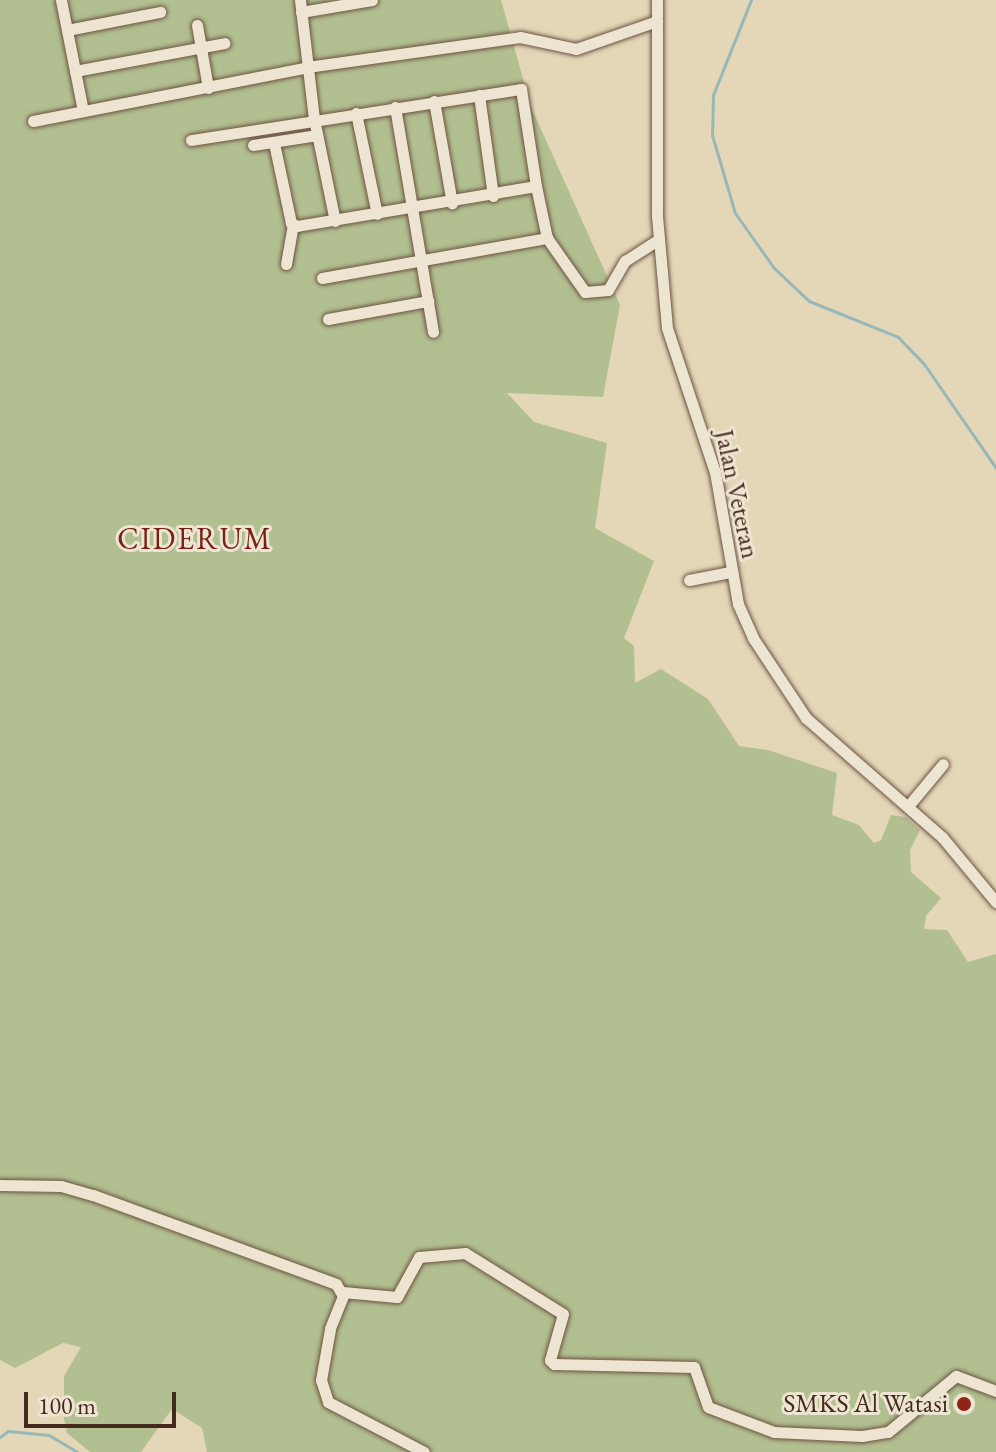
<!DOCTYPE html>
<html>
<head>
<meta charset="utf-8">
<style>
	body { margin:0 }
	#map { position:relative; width:996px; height:1452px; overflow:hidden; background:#e4d7b8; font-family:"EB Garamond",serif }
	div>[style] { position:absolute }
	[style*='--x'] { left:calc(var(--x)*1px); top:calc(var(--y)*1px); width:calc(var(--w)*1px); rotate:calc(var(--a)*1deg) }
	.green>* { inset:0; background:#b2bf90 }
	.stream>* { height:3px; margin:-1.5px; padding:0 1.5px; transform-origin:1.5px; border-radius:1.5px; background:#98b8b7 }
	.roads { filter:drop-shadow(0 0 2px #6d5443) drop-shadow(0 0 2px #6d5443) }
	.street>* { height:11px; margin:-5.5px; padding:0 5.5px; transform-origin:5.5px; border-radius:5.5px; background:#ede5d1 }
	.dots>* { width:22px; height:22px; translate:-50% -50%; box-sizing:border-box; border:4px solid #ede5d1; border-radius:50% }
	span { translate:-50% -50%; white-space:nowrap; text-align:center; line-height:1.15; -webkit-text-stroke:6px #ede5d1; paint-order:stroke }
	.street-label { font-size:26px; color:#45291c }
	.poi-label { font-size:26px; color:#45291c }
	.right { translate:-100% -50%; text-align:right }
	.quarter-label { font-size:30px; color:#7a1f14; letter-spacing:2px }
	.scale { position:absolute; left:24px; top:1392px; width:152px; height:36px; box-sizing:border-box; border:4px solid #45291c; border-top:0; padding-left:10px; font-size:24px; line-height:28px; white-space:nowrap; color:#45291c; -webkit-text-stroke:6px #ede5d1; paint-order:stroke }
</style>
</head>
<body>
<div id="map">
	<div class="green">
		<i style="clip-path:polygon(0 0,501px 0,531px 107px,620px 305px,603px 397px,507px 393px,534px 422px,607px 443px,595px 528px,654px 561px,624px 638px,634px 646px,635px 683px,661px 669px,708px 699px,739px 746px,768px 750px,837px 773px,832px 815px,859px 825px,874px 843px,881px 840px,891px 815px,905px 817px,920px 830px,910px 850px,911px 872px,941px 898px,926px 916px,924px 929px,947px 930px,968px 962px,996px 954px,996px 1452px,207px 1452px,202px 1428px,172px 1409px,141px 1452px,90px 1452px,67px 1433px,64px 1419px,64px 1376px,81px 1347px,63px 1343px,15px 1368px,0 1360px)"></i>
	</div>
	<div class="stream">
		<i style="--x:751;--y:0;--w:102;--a:111.8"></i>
		<i style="--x:713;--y:95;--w:40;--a:91.4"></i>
		<i style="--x:712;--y:135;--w:81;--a:73.6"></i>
		<i style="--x:735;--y:213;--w:67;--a:54.7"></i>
		<i style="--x:774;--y:268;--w:48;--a:43.3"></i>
		<i style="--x:809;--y:301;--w:96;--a:22"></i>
		<i style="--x:898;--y:337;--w:37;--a:46"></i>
		<i style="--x:924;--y:364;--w:126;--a:55.3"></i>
		<i style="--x:0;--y:1437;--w:10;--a:-37"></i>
		<i style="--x:8;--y:1431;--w:41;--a:5.6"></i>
		<i style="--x:49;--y:1435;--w:33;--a:31"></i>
	</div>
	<div class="roads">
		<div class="street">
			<i style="--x:61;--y:0;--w:113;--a:78.8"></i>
			<i style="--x:300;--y:0;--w:120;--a:83.3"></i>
			<i style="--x:314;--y:119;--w:104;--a:78.4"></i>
			<i style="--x:657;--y:0;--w:216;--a:90"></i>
			<i style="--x:657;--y:216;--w:112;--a:84.9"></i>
			<i style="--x:667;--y:328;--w:152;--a:71.6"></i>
			<i style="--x:715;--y:472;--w:134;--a:80.1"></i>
			<i style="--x:738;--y:604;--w:37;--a:66"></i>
			<i style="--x:753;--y:638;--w:96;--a:56.5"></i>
			<i style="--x:806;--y:718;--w:181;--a:41.2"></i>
			<i style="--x:942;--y:837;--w:85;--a:50.3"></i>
			<i style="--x:301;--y:12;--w:72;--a:-9.6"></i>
			<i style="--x:197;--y:25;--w:64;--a:80.1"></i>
			<i style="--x:67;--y:30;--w:95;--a:-11"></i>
			<i style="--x:75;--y:71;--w:152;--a:-10.6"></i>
			<i style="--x:479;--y:95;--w:102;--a:82.1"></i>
			<i style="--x:434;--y:101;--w:104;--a:80"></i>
			<i style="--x:395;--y:107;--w:228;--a:80.4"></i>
			<i style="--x:356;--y:113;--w:103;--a:78.3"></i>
			<i style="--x:33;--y:121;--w:279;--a:-11.1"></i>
			<i style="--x:307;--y:67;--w:215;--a:-8"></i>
			<i style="--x:520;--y:37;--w:57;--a:12.1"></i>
			<i style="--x:576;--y:49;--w:86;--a:-19.1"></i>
			<i style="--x:191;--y:140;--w:334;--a:-8.8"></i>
			<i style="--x:521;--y:89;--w:98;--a:81.2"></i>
			<i style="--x:536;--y:186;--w:242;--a:170.5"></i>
			<i style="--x:297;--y:226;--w:7;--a:-153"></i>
			<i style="--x:291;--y:223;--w:82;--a:-102"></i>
			<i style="--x:253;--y:145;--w:65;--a:-8.9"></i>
			<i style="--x:536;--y:186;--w:53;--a:78.1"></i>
			<i style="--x:547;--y:238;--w:66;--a:54.9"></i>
			<i style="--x:585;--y:292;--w:23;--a:-5"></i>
			<i style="--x:608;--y:290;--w:34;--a:-60"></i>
			<i style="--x:625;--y:261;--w:40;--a:-32.9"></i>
			<i style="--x:286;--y:264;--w:40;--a:-80"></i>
			<i style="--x:322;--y:278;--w:229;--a:-10.1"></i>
			<i style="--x:328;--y:319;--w:102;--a:-10.2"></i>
			<i style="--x:689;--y:580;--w:42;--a:-11"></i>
			<i style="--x:909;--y:805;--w:53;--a:-50.3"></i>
			<i style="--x:0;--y:1185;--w:61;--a:0.9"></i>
			<i style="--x:61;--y:1186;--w:33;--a:16"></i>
			<i style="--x:93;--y:1195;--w:259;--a:20.1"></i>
			<i style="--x:336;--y:1284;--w:14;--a:60"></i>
			<i style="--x:343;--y:1296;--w:35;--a:112"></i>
			<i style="--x:330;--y:1329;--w:52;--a:100"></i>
			<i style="--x:321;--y:1380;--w:23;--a:72"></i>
			<i style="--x:328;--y:1402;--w:108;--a:27.5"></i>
			<i style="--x:343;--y:1292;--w:54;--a:5.3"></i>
			<i style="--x:397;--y:1297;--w:46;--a:-61.2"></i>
			<i style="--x:419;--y:1257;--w:46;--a:-5"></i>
			<i style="--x:465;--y:1253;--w:115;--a:31.9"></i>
			<i style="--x:563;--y:1314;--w:48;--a:105.8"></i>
			<i style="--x:550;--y:1360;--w:6;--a:45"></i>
			<i style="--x:554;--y:1364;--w:140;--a:1.2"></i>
			<i style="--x:694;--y:1367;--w:42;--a:70.7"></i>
			<i style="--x:708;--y:1407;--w:71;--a:20.7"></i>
			<i style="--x:774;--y:1432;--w:88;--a:2.6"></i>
			<i style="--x:862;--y:1436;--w:26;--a:-9"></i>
			<i style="--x:888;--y:1432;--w:88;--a:-39.5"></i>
			<i style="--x:956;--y:1376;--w:43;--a:20.6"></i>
		</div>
	</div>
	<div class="dots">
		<i style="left:964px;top:1404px;background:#8f2418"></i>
	</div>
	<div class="street-label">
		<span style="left:737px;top:494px;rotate:78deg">Jalan Veteran</span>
	</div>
	<div class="poi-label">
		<span class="right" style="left:948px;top:1404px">SMKS Al Watasi</span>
	</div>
	<div class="quarter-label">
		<span style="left:195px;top:539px">CIDERUM</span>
	</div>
	<div class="scale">100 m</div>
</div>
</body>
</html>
